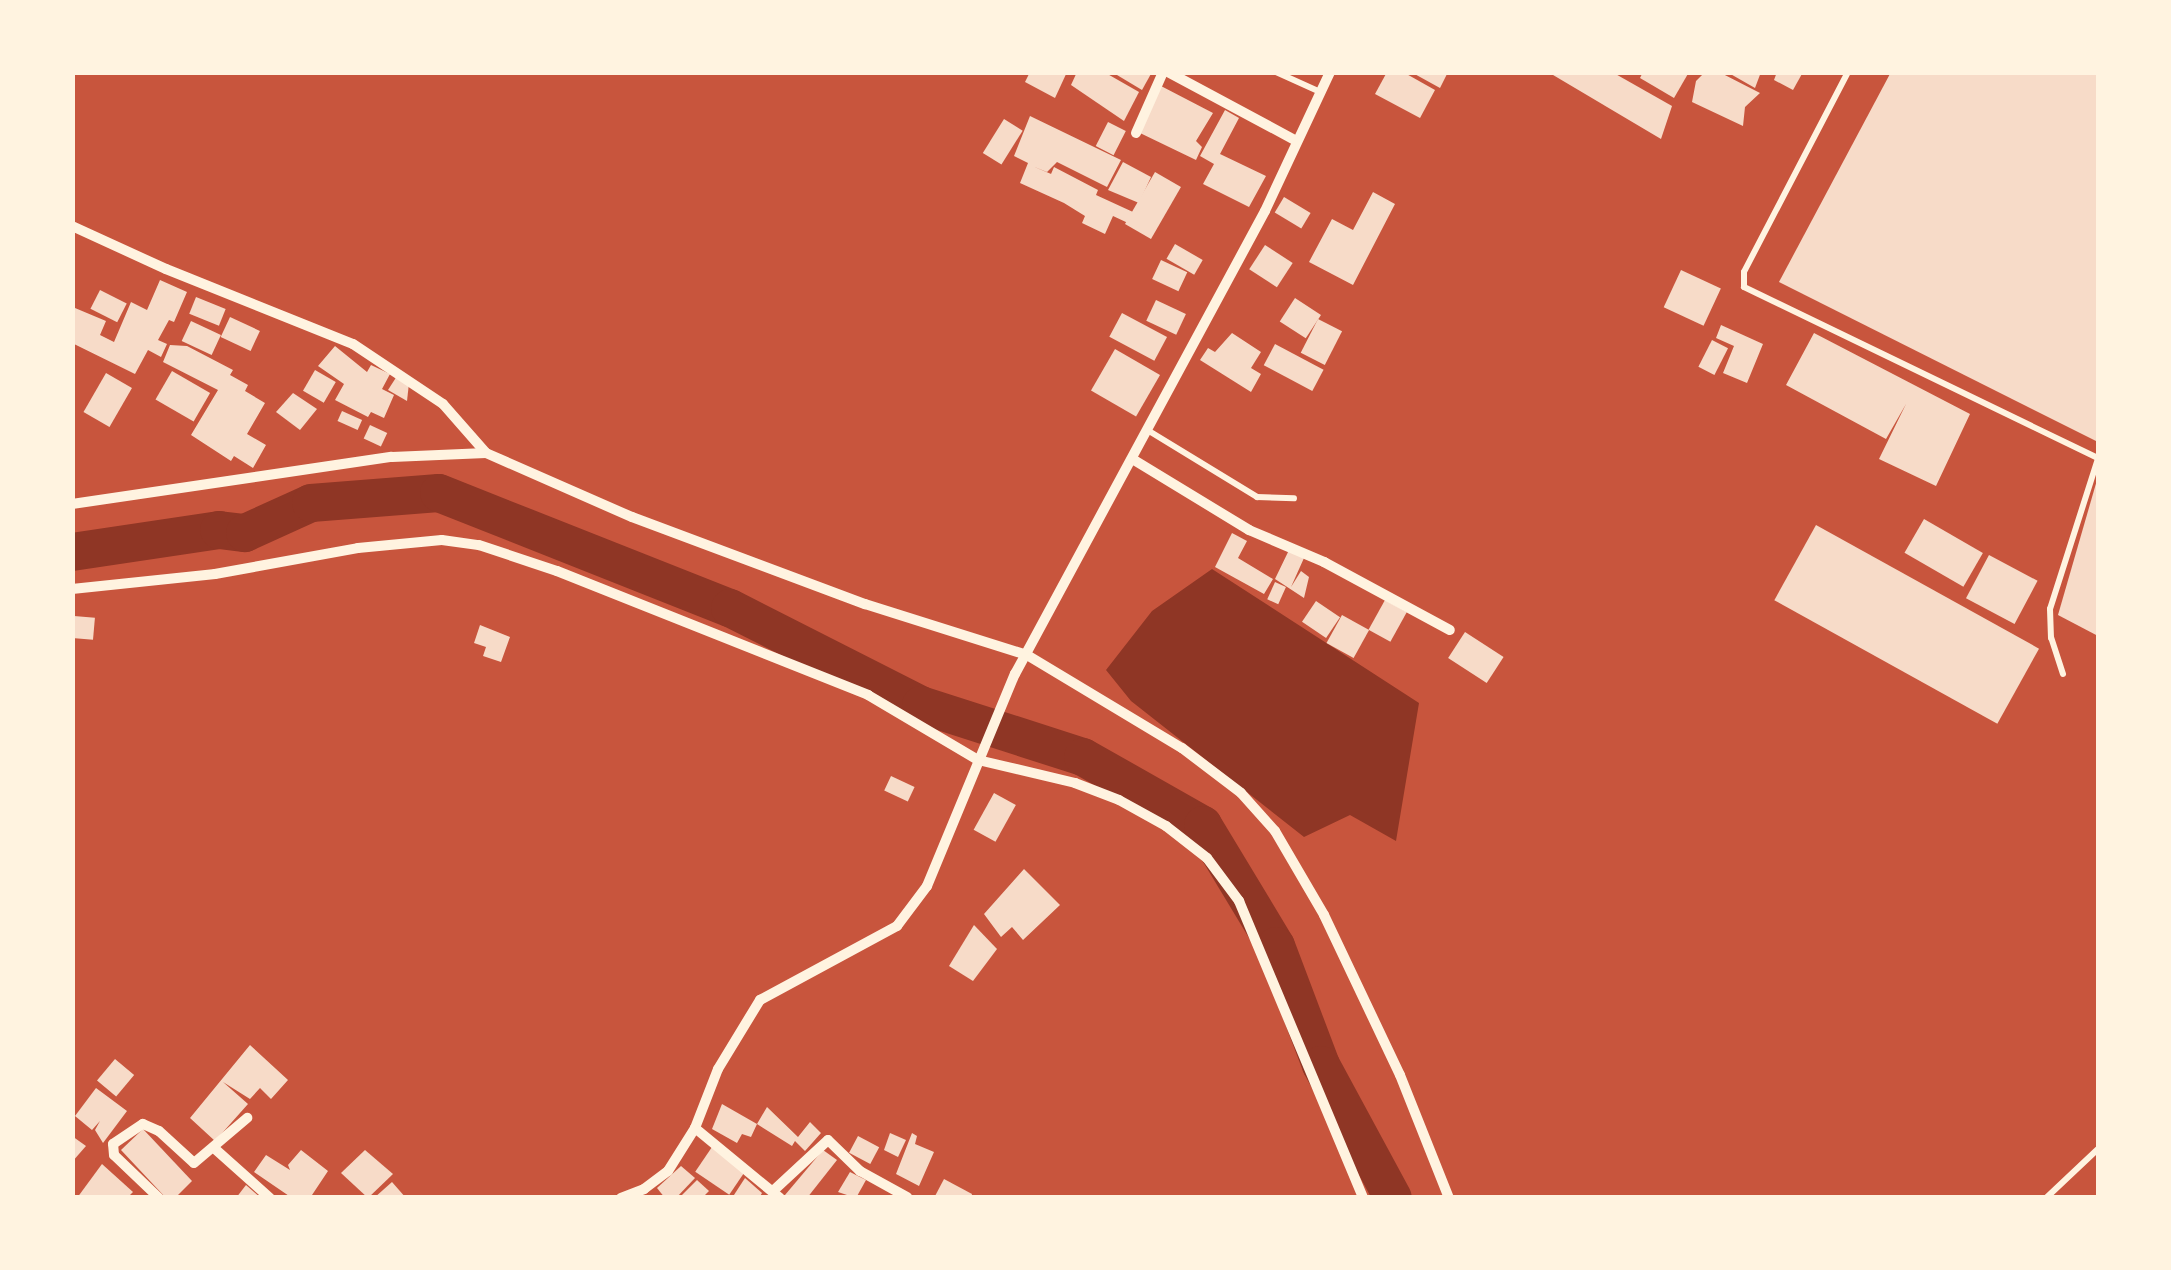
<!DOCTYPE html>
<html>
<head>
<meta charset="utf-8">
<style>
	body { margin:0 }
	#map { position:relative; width:2171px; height:1270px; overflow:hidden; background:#c8553d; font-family:Literata,serif }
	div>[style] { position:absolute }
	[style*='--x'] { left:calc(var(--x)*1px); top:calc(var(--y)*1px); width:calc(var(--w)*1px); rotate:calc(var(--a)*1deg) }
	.water>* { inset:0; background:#8f3625 }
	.river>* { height:38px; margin:-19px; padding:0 19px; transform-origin:19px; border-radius:19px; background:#8f3625 }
	.building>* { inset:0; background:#f7dbc8; transform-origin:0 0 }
	.service>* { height:6px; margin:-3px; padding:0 3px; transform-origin:3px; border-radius:3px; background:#fff3e0 }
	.minor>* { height:10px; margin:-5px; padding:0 5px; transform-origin:5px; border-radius:5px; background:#fff3e0 }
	span { translate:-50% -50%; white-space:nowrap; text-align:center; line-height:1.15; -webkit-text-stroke:10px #fff3e0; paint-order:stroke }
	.frame { position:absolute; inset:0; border:75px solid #fff3e0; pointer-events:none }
</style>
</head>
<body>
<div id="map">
	<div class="water">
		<i style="clip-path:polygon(1212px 569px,1419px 703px,1396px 841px,1350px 815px,1304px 837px,1131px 701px,1106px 670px,1152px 611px)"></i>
	</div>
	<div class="river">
		<i style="--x:72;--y:552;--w:149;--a:-8.5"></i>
		<i style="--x:219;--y:530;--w:26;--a:7"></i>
		<i style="--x:245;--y:533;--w:72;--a:-24.4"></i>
		<i style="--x:311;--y:503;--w:128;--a:-4.5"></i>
		<i style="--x:439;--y:493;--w:313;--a:21.6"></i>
		<i style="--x:730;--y:608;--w:214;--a:26.9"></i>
		<i style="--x:921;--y:705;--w:170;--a:17.8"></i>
		<i style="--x:1083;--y:757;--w:138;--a:29.5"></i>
		<i style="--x:1203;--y:825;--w:141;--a:58.9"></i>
		<i style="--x:1276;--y:946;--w:127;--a:69.3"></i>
		<i style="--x:1321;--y:1065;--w:151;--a:61.6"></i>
	</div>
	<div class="building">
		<i style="clip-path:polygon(1030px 72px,1067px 72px,1055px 98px,1025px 82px)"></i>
		<i style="clip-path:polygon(1077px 72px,1104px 72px,1139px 92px,1124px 121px,1071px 85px)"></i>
		<i style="clip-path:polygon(1112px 72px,1152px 72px,1142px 90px)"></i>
		<i style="clip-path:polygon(1387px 72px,1403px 72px,1435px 90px,1420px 118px,1375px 94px)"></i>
		<i style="clip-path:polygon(1411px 72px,1448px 72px,1440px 88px)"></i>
		<i style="clip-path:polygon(1548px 72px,1612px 72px,1672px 106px,1661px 139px)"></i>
		<i style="clip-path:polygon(1643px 72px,1689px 72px,1674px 98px,1640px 78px)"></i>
		<i style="clip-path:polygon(1705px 72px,1719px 72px,1760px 93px,1745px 107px,1743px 126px,1692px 102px,1696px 81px)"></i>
		<i style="clip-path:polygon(1727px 72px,1761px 72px,1755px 88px)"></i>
		<i style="clip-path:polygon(1777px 72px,1803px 72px,1793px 90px,1774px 80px)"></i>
		<i style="clip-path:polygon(1891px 72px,2098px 72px,2098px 442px,1779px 282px)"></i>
		<i style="clip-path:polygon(1161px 86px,1213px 113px,1196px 141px,1202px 147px,1196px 160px,1140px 133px)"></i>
		<i style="clip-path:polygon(1225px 110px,1239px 118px,1220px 154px,1266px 176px,1249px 207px,1203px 184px,1214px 164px,1200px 156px)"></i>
		<i style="clip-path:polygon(1030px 116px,1121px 160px,1107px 187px,1057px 162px,1047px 172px,1032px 166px,1056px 176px,1051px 174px,1054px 167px,1098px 190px,1096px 195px,1133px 212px,1128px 223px,1113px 216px,1105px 234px,1082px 223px,1085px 216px,1064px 203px,1020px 183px,1028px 163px,1014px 156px)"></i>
		<i style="left:1004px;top:119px;width:22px;height:40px;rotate:32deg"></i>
		<i style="left:1108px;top:122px;width:20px;height:27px;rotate:27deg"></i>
		<i style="clip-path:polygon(1123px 162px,1151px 177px,1139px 203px,1108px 190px)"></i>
		<i style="left:1155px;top:172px;width:30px;height:60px;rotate:30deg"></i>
		<i style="clip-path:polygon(1373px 192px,1395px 204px,1353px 285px,1309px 262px,1332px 219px,1353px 230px)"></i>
		<i style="left:1284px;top:197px;width:31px;height:18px;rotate:31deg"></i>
		<i style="left:1175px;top:244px;width:32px;height:17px;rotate:30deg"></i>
		<i style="left:1265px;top:245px;width:33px;height:29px;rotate:33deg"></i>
		<i style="left:1161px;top:260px;width:29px;height:21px;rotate:25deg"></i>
		<i style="left:1681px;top:270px;width:44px;height:41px;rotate:25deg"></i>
		<i style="clip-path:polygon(160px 280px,187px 292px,174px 322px,169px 320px,158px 340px,167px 344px,161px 357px,148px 350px,135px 374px,72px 343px,75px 308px,106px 321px,100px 335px,114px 342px,131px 302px,147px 310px)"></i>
		<i style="left:100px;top:290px;width:30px;height:21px;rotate:27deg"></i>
		<i style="left:196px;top:297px;width:32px;height:18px;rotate:22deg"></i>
		<i style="left:1295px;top:298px;width:31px;height:28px;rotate:33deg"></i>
		<i style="left:1156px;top:300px;width:33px;height:23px;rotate:25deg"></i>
		<i style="left:1122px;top:313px;width:51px;height:27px;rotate:28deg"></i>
		<i style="left:230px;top:317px;width:33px;height:22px;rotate:25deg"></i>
		<i style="left:1318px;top:319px;width:27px;height:38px;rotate:27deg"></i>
		<i style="left:191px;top:321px;width:33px;height:22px;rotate:25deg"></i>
		<i style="clip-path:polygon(1721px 325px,1763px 344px,1747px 383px,1723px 373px,1734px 346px,1716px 338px)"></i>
		<i style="clip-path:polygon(1232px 333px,1261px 352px,1251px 368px,1261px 374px,1251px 392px,1200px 360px,1208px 348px,1215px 352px)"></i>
		<i style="clip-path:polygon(1814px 333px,1970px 414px,1936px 486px,1879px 459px,1906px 404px,1886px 439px,1786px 385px)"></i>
		<i style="left:1712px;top:340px;width:18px;height:30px;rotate:27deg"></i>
		<i style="left:1275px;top:344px;width:55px;height:24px;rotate:28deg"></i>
		<i style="clip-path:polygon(170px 345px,187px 346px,233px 370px,230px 375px,248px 385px,245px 391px,265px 403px,247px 434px,266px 445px,253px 468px,234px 456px,231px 461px,191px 435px,218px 390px,163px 362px)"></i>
		<i style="clip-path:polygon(335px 346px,367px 372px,371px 365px,390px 374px,382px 389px,394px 395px,384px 418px,371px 412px,368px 417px,335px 400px,344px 384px,318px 366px)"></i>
		<i style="left:1115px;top:349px;width:52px;height:48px;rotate:30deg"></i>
		<i style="left:315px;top:370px;width:24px;height:24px;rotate:30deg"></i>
		<i style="left:172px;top:371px;width:44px;height:33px;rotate:30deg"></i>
		<i style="left:106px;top:373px;width:30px;height:45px;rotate:30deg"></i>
		<i style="clip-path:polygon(397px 376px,409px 383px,407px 401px,388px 390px)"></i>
		<i style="clip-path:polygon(293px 393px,317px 409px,300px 430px,276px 412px)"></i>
		<i style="left:342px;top:411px;width:22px;height:11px;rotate:24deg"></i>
		<i style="left:370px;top:425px;width:19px;height:15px;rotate:25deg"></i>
		<i style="clip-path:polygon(2097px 480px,2098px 480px,2098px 636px,2058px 615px)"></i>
		<i style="left:1924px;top:519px;width:68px;height:39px;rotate:30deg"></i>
		<i style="left:1816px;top:525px;width:255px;height:86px;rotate:29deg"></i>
		<i style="clip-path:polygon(1232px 533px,1247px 541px,1238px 558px,1273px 579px,1264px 594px,1215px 567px)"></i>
		<i style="clip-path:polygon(1289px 550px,1304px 558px,1291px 587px,1301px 571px,1309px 577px,1304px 598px,1275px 579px)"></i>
		<i style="left:1989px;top:555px;width:55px;height:49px;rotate:28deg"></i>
		<i style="left:1275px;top:582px;width:12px;height:19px;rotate:24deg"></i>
		<i style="left:1385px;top:600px;width:25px;height:34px;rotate:29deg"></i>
		<i style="left:1316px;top:601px;width:29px;height:25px;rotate:34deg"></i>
		<i style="left:1342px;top:615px;width:31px;height:32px;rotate:29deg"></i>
		<i style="left:74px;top:616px;width:21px;height:22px;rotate:5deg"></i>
		<i style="clip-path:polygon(480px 625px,510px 637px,501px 662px,483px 656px,486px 647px,474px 643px)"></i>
		<i style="left:1465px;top:632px;width:46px;height:31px;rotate:33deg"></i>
		<i style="left:891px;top:776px;width:26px;height:16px;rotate:25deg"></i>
		<i style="left:994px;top:793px;width:25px;height:42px;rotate:29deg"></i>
		<i style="clip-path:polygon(1024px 869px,1060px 905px,1023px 940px,1012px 927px,1001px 937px,984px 914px)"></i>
		<i style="clip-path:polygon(974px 925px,997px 949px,973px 981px,949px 966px)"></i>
		<i style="clip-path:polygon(250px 1045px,288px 1080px,271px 1099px,260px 1088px,250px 1099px,223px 1082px,248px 1104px,215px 1141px,190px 1118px)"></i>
		<i style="left:115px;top:1059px;width:25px;height:28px;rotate:40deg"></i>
		<i style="clip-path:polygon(96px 1088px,127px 1111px,103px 1143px,95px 1130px,100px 1121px,92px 1130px,75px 1116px)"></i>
		<i style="clip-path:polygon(722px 1104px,757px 1124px,751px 1137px,742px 1134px,737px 1143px,712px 1129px)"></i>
		<i style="clip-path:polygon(767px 1107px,798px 1137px,810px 1122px,821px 1133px,805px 1151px,795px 1141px,792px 1146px,757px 1124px)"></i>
		<i style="clip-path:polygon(143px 1129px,192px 1181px,175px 1198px,166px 1198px,121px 1150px)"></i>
		<i style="clip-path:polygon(890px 1133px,906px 1140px,898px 1157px,884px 1150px)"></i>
		<i style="clip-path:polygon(912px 1133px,917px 1136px,915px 1144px,934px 1152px,919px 1186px,896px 1174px)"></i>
		<i style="clip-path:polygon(72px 1136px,86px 1146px,72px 1162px)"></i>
		<i style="left:858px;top:1136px;width:24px;height:19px;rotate:28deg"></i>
		<i style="left:712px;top:1147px;width:41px;height:30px;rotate:34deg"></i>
		<i style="clip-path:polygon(301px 1150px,328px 1171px,310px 1198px,292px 1198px,254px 1172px,266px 1155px,290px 1170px,288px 1165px)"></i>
		<i style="clip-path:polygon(365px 1150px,393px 1174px,368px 1198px,341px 1173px)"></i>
		<i style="clip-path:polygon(823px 1150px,837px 1160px,807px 1198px,787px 1198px,785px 1195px)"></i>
		<i style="clip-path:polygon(102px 1164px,133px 1192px,127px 1198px,77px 1198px)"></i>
		<i style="clip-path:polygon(681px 1166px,695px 1178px,676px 1198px,665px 1198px,657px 1188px)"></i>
		<i style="clip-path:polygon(850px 1172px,866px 1180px,856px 1198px,838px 1192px)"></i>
		<i style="clip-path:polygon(745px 1178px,762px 1193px,759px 1198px,732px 1198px)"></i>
		<i style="clip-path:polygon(944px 1179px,972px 1194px,971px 1198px,934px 1198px)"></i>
		<i style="clip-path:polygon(697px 1180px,709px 1191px,702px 1198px,679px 1198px)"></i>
		<i style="clip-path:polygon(392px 1182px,406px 1198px,374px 1198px)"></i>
		<i style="clip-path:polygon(246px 1185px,261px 1198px,236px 1198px)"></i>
	</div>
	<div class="service">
		<i style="--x:1276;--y:72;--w:48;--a:24.4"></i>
		<i style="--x:1848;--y:72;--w:225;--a:117.5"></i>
		<i style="--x:1744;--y:272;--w:15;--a:90"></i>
		<i style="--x:1744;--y:287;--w:393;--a:25.8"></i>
		<i style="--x:1149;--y:431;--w:127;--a:31.4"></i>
		<i style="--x:1257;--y:497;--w:37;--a:2"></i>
		<i style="--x:2063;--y:674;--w:38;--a:-108"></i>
		<i style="--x:2051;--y:638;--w:29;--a:-92"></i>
		<i style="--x:2050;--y:609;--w:157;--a:-72.3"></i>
		<i style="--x:2046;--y:1198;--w:71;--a:-43.3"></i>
	</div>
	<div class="minor">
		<i style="--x:1168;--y:72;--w:144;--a:28.2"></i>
		<i style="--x:1136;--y:133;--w:67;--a:-66.1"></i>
		<i style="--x:72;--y:226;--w:103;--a:24.6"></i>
		<i style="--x:166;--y:269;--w:201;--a:21.9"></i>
		<i style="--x:353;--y:344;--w:108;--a:33.7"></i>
		<i style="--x:443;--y:404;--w:65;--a:48.7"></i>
		<i style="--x:1134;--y:460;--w:135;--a:31.3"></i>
		<i style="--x:1249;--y:530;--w:82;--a:23.1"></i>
		<i style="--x:1324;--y:562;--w:143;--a:28.4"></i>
		<i style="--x:72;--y:504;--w:323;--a:-8.4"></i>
		<i style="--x:392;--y:457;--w:94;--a:-2.4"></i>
		<i style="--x:486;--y:453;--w:159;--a:23.7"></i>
		<i style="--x:632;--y:517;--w:249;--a:20.5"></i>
		<i style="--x:865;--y:604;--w:170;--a:17.5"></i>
		<i style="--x:1027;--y:655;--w:181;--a:31"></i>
		<i style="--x:1182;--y:748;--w:74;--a:37.3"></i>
		<i style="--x:1241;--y:793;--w:51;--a:48.2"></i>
		<i style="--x:1275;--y:831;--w:97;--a:59.7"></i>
		<i style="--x:1324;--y:915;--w:177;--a:64.6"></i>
		<i style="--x:1400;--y:1075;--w:132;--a:68.3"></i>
		<i style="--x:72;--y:589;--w:144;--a:-6"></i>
		<i style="--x:215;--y:574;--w:145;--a:-10.3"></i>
		<i style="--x:358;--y:548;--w:84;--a:-5.4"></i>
		<i style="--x:442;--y:540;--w:37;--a:8"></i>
		<i style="--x:479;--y:545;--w:82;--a:18.4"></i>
		<i style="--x:557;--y:571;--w:335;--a:21.7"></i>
		<i style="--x:868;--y:695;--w:128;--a:30.6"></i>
		<i style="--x:978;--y:760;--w:100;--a:13.3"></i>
		<i style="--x:1075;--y:783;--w:47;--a:21.1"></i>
		<i style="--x:1119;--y:800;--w:54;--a:29"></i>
		<i style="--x:1166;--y:826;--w:52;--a:38"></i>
		<i style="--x:1207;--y:858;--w:54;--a:53.3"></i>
		<i style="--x:1239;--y:901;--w:322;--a:67.3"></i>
		<i style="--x:695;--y:1128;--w:110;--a:39.5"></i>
		<i style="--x:214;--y:1148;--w:75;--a:41.8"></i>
		<i style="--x:773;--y:1191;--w:75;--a:-42.8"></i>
		<i style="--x:828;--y:1140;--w:45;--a:44.1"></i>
		<i style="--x:860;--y:1171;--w:54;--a:29"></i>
		<i style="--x:159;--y:1198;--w:62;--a:-136.3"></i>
		<i style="--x:114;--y:1155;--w:11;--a:-95"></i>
		<i style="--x:113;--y:1144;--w:36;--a:-34"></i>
		<i style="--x:143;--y:1124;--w:17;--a:24"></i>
		<i style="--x:159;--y:1131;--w:47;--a:42.4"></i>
		<i style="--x:194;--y:1163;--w:70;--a:-40.3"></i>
		<i style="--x:621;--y:1198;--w:25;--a:-21"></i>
		<i style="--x:644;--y:1189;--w:30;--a:-37"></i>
		<i style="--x:668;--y:1171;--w:51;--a:-57.9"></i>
		<i style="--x:695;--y:1128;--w:63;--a:-68.7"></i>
		<i style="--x:718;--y:1069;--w:81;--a:-58.7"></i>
		<i style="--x:760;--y:1000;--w:156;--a:-28.4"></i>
		<i style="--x:897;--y:926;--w:50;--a:-53.1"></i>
		<i style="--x:927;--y:886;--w:230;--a:-67.5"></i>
		<i style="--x:1015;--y:674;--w:526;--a:-61.63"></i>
		<i style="--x:1265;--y:211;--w:153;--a:-64.9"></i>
	</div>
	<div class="frame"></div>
</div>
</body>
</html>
